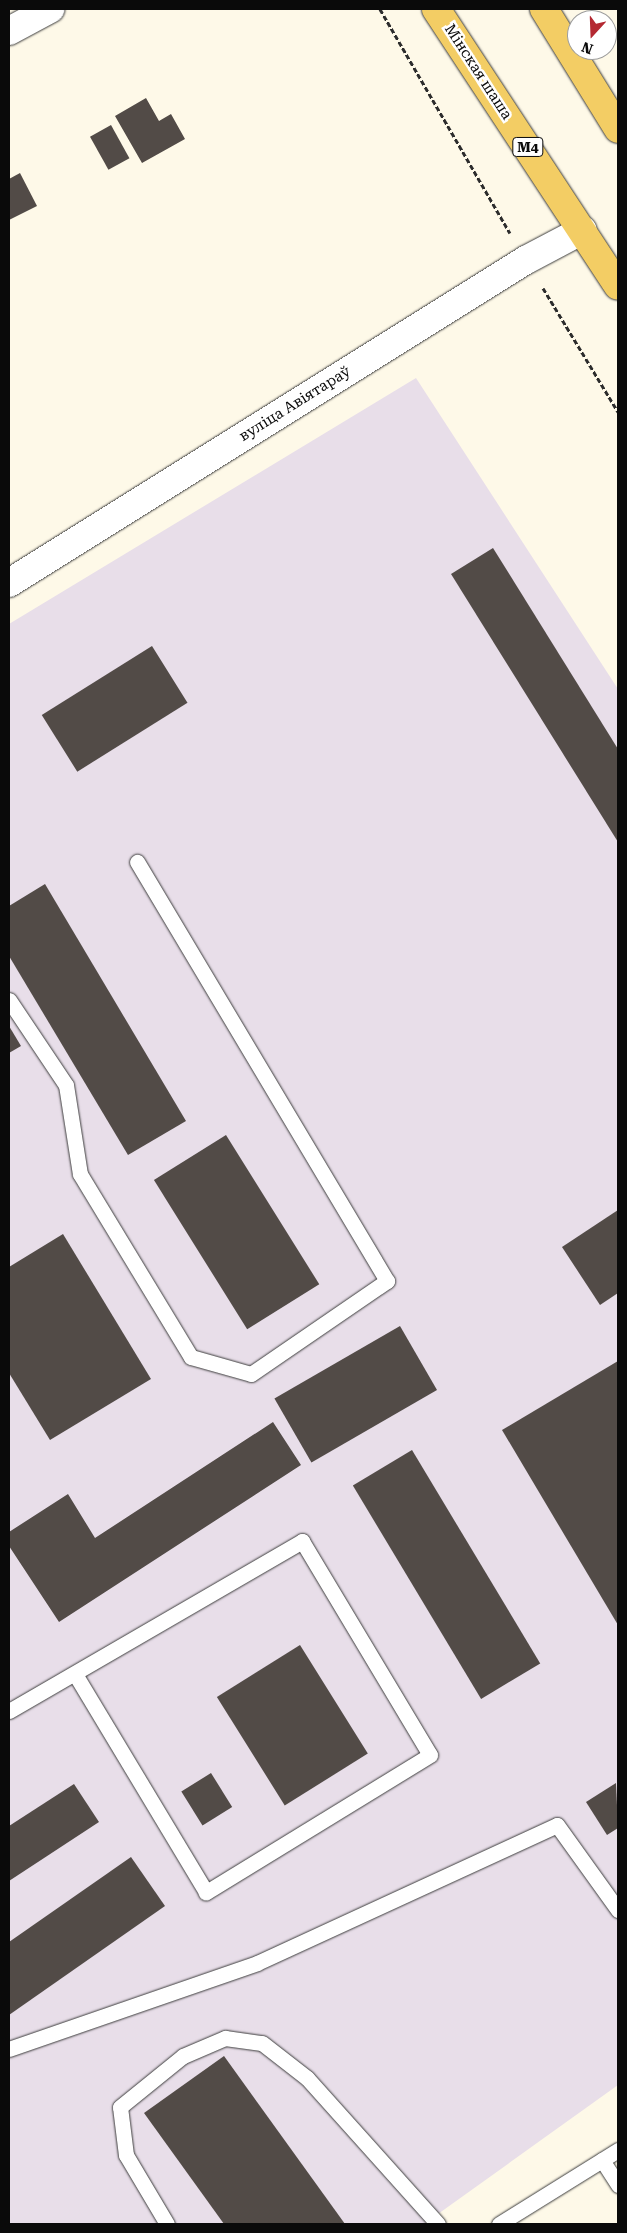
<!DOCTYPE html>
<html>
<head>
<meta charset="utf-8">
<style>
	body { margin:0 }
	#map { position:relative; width:627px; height:2233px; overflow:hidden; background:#fef9e8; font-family:"Roboto Serif",serif }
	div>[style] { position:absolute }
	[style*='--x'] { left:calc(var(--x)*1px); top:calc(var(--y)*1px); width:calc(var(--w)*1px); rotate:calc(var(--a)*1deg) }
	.industrial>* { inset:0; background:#e8dee9 }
	.building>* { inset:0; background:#524b47; transform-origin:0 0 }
	.path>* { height:3px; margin-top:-1.5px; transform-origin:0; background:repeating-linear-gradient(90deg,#2c2c2c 0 5px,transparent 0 7.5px) }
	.roads { filter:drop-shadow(0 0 1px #3d3d3d) drop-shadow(0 0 1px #3d3d3d) }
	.lane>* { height:15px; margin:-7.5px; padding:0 7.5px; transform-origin:7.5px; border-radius:7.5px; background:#fff }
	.street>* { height:28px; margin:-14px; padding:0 14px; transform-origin:14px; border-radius:14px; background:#fff }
	.primary>* { height:28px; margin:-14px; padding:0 14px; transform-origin:14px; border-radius:14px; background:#f3cd64 }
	span { translate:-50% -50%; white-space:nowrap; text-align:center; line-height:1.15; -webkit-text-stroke:5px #fff; paint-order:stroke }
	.shield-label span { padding:1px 4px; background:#fff; border:1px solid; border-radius:4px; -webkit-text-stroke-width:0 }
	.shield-label { font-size:14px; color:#0a0a0a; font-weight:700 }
	.street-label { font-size:15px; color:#0a0a0a }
	.frame { position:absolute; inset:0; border:10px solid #0a0a0a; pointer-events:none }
	.north { position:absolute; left:567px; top:10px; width:50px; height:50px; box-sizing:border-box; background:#fff; border:1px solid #9d9d9d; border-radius:50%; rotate:200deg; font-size:14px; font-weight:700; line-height:20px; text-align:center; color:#0a0a0a }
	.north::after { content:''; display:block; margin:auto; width:18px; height:22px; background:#b42932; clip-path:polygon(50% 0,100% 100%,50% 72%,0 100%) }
</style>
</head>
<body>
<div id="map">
	<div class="industrial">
		<i style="clip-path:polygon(416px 378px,618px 689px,618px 2085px,424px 2224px,9px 2224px,9px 624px)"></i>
	</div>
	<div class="building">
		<i style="clip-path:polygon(146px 98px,159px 121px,171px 114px,185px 139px,142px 163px,115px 116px)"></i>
		<i style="left:111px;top:125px;width:38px;height:24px;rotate:61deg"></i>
		<i style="clip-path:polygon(20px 173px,37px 206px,9px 220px,9px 179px)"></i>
		<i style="clip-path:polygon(493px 548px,618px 749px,618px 842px,451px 574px)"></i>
		<i style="left:152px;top:646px;width:67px;height:130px;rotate:58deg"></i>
		<i style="clip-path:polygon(45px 884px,186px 1121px,128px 1155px,9px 956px,9px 906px)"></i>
		<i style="clip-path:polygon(9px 1026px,21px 1046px,9px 1053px)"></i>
		<i style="left:226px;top:1135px;width:176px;height:85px;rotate:58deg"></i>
		<i style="clip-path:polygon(618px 1210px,618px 1293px,600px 1305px,562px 1247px)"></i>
		<i style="clip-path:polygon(63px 1234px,151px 1379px,50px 1440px,9px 1373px,9px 1267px)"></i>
		<i style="left:400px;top:1326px;width:74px;height:145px;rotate:60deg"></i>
		<i style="clip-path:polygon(618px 1361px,618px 1625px,502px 1430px)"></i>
		<i style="clip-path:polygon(273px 1422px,301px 1465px,59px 1622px,9px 1546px,9px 1532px,68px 1494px,95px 1538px)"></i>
		<i style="left:412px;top:1450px;width:249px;height:69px;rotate:59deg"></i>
		<i style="left:300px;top:1645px;width:128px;height:98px;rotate:58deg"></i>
		<i style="left:211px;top:1773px;width:40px;height:35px;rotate:58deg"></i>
		<i style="clip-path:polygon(616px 1783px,618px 1828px,607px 1835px,586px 1802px)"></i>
		<i style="clip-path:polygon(74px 1784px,99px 1822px,9px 1881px,9px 1826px)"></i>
		<i style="clip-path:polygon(131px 1857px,165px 1906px,9px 2015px,9px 1942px)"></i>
		<i style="clip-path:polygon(224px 2056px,345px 2224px,224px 2224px,144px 2113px)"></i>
	</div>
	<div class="path">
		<i style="--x:380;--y:9;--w:259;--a:59.9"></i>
		<i style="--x:543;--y:288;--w:145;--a:58.8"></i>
	</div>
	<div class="roads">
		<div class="lane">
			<i style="--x:9;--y:1000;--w:102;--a:56.2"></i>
			<i style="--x:66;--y:1085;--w:90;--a:81.1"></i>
			<i style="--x:80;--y:1174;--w:214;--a:58.8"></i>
			<i style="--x:191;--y:1357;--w:62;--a:15.8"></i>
			<i style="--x:251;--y:1374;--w:165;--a:-34.4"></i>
			<i style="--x:387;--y:1281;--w:488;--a:-120.8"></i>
			<i style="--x:9;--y:1711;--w:339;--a:-30.1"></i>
			<i style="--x:302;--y:1541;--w:249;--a:59.1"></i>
			<i style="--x:430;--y:1755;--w:263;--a:148.5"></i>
			<i style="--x:206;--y:1892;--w:254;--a:-121"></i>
			<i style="--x:9;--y:2049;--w:262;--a:-19.1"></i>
			<i style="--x:257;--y:1963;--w:330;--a:-24.7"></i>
			<i style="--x:557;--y:1825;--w:105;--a:54.3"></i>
			<i style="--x:602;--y:2160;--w:30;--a:57"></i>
			<i style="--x:167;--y:2224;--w:80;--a:-120.7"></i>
			<i style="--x:126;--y:2155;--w:48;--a:-97.1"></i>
			<i style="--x:120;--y:2107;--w:81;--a:-39"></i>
			<i style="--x:183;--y:2056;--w:46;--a:-23.2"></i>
			<i style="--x:225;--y:2038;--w:37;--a:8"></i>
			<i style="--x:262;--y:2043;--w:57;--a:37.9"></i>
			<i style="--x:307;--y:2078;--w:196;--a:48.1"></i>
			<i style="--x:499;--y:2224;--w:140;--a:-31.9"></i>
		</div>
		<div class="street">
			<i style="--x:9;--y:31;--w:47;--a:-28.2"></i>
			<i style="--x:9;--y:583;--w:610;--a:-32"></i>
			<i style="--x:526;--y:260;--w:64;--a:-27.8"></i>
		</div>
		<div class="primary">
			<i style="--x:436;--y:9;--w:331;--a:56.7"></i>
			<i style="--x:544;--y:9;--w:141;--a:58.3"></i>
		</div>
	</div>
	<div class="shield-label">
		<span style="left:528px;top:147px">М4</span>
	</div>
	<div class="street-label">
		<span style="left:478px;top:72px;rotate:57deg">Мінская шаша</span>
		<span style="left:295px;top:404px;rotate:-32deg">вуліца Авіятараў</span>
	</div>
	<div class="frame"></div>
	<div class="north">N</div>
</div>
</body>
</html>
